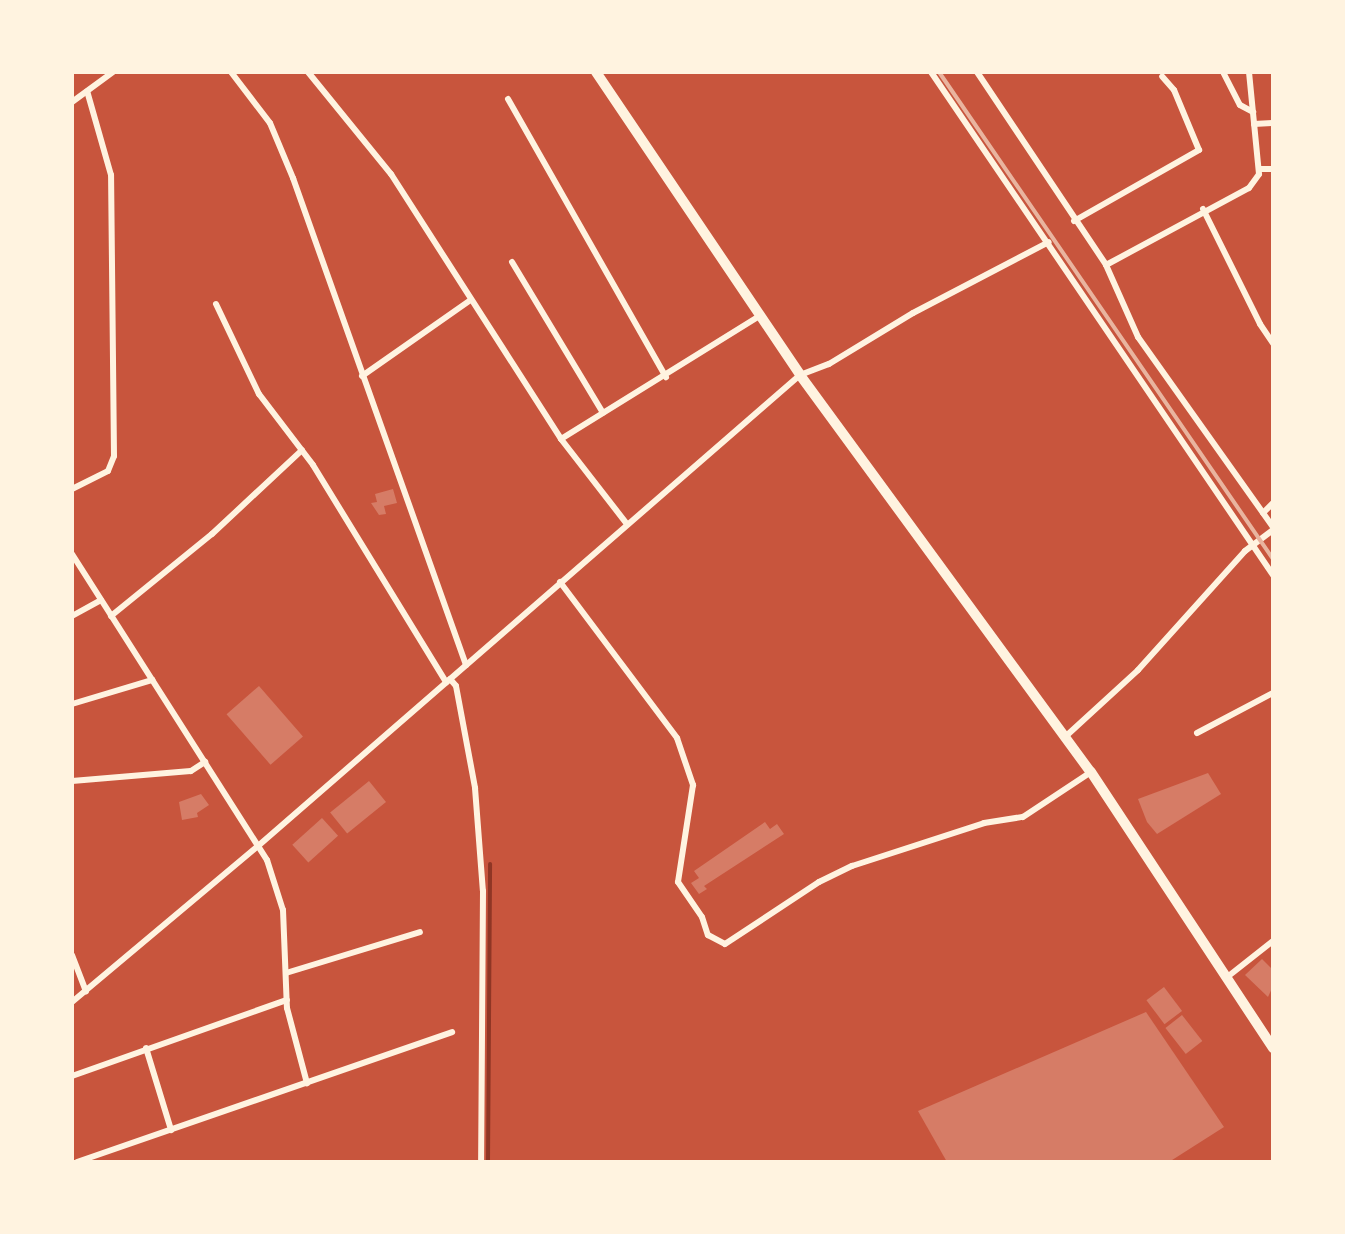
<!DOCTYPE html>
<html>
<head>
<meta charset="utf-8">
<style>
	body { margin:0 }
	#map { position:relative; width:1345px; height:1234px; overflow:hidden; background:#c8553d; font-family:"Open Sans",sans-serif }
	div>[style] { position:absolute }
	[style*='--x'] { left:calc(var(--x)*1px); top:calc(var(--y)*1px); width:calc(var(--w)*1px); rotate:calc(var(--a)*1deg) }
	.stream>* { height:4px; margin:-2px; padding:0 2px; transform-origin:2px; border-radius:2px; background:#8f3625 }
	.building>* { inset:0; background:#d67c66; transform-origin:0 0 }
	.minor>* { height:6px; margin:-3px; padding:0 3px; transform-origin:3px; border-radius:3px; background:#fff3e0 }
	.trunk>* { height:10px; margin:-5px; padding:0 5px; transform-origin:5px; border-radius:5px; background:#fff3e0 }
	.rail>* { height:4px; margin:-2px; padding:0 2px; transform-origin:2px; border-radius:2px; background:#e9b49f }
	span { translate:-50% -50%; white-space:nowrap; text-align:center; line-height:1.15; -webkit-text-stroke:6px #fff3e0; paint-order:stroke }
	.frame { position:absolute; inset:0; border:74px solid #fff3e0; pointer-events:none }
</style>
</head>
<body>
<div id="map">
	<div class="stream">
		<i style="--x:488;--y:1162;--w:298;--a:-89.6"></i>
	</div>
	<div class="building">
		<i style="clip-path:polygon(393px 489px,397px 503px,384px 506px,386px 514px,379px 515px,371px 503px,377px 502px,375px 494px)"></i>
		<i style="left:259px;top:686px;width:67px;height:43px;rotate:49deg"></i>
		<i style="clip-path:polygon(1208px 773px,1221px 794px,1157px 834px,1147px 822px,1138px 799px)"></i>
		<i style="left:369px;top:781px;width:27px;height:50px;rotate:51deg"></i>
		<i style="clip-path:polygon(201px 794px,209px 805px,197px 813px,198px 817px,182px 820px,179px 802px)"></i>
		<i style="left:322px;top:818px;width:24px;height:40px;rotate:48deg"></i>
		<i style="clip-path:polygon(765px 822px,770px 829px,777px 824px,784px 834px,704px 886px,707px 889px,699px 894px,691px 883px,699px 878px,694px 871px)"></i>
		<i style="clip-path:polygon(1262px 959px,1273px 970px,1273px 986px,1268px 997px,1245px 975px)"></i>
		<i style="left:1164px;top:987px;width:30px;height:22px;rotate:53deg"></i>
		<i style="clip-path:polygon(1146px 1012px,1224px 1127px,1169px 1162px,947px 1162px,918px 1111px)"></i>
		<i style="left:1182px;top:1015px;width:33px;height:21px;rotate:52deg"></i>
	</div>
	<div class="minor">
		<i style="--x:231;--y:72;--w:64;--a:52.6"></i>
		<i style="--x:270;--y:123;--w:60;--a:67.3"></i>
		<i style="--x:293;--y:178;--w:517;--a:70.44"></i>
		<i style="--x:308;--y:72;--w:132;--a:50.9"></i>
		<i style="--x:391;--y:174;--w:315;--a:57.3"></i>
		<i style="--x:561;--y:439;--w:108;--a:52.2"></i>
		<i style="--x:931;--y:72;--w:608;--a:55.79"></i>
		<i style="--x:977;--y:72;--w:232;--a:56.2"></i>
		<i style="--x:1106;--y:265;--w:79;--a:66"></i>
		<i style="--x:1138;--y:337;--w:233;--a:54.6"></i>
		<i style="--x:1223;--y:72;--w:37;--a:63"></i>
		<i style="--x:1240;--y:105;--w:15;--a:28"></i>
		<i style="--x:508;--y:99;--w:320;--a:60.4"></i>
		<i style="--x:72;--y:102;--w:51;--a:-36.2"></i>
		<i style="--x:1254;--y:124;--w:19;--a:-3"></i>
		<i style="--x:1259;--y:169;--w:14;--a:0"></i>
		<i style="--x:1203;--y:209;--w:128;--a:63.6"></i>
		<i style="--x:1260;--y:324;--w:23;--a:56"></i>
		<i style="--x:1074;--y:221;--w:144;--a:-29.6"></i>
		<i style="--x:1199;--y:150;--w:65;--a:-112.6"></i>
		<i style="--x:1174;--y:90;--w:18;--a:-131"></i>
		<i style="--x:512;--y:262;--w:176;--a:58.9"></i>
		<i style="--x:1106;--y:265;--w:162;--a:-28.3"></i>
		<i style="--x:1249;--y:188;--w:17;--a:-54"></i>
		<i style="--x:1259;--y:174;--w:102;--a:-95.6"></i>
		<i style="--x:216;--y:304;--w:100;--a:64.5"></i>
		<i style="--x:259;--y:394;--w:89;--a:52.7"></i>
		<i style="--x:313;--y:465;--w:255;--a:58.5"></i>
		<i style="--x:362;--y:376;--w:131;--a:-35"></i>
		<i style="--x:561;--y:439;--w:233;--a:-31.8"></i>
		<i style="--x:72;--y:489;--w:40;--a:-26.6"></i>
		<i style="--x:108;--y:471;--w:16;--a:-68"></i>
		<i style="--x:114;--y:456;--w:281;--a:-90.6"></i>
		<i style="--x:111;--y:175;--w:87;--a:-105.9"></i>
		<i style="--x:1263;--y:513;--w:14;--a:-45"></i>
		<i style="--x:72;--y:554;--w:363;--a:57.5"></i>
		<i style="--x:267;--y:860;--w:52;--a:72.3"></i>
		<i style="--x:283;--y:910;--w:98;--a:87.7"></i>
		<i style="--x:287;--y:1008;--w:78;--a:75.1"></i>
		<i style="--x:560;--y:582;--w:195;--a:53.1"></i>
		<i style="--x:677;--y:738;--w:50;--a:71.2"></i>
		<i style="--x:693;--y:785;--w:98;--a:98.8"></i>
		<i style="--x:678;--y:882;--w:42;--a:55.6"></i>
		<i style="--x:702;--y:917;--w:19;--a:72"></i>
		<i style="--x:708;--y:935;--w:19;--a:28"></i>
		<i style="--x:725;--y:944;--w:113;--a:-33.4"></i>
		<i style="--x:819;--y:882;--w:37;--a:-26"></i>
		<i style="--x:852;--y:866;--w:139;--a:-18"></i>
		<i style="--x:984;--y:823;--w:39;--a:-9"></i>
		<i style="--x:1023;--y:817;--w:82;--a:-33.5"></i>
		<i style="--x:72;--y:616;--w:33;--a:-29"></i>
		<i style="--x:111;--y:616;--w:130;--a:-39.1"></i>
		<i style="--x:212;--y:534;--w:123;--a:-43"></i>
		<i style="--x:450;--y:679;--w:9;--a:49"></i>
		<i style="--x:456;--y:686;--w:104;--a:79.4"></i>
		<i style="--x:475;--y:788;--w:103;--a:85.6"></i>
		<i style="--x:483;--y:891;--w:271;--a:90.4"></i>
		<i style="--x:72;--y:704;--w:84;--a:-16.7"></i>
		<i style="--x:1197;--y:733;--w:86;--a:-27.8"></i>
		<i style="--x:1065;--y:737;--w:99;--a:-42.5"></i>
		<i style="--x:1138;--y:670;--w:160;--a:-48"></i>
		<i style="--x:1245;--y:551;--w:35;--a:-37"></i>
		<i style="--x:72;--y:781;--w:119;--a:-4.8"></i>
		<i style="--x:191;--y:771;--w:17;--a:-33"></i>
		<i style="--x:72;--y:955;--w:39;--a:69"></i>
		<i style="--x:286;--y:973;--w:140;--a:-17"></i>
		<i style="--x:1226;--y:978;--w:60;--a:-38.2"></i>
		<i style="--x:72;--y:1002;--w:243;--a:-40"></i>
		<i style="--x:258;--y:846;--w:718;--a:-40.99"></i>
		<i style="--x:800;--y:375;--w:31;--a:-21"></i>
		<i style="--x:829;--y:364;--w:98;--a:-31.3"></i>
		<i style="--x:913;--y:313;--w:153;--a:-27.6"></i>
		<i style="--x:146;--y:1048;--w:86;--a:73"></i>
		<i style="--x:72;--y:1076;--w:228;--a:-19.5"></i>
		<i style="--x:77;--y:1162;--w:397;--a:-19.1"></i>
	</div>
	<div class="trunk">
		<i style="--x:596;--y:72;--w:365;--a:56"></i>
		<i style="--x:800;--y:375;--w:492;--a:53.8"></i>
		<i style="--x:1091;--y:772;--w:331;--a:56.6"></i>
	</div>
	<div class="rail">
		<i style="--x:939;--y:72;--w:591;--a:55.56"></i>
	</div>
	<div class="frame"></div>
</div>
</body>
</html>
